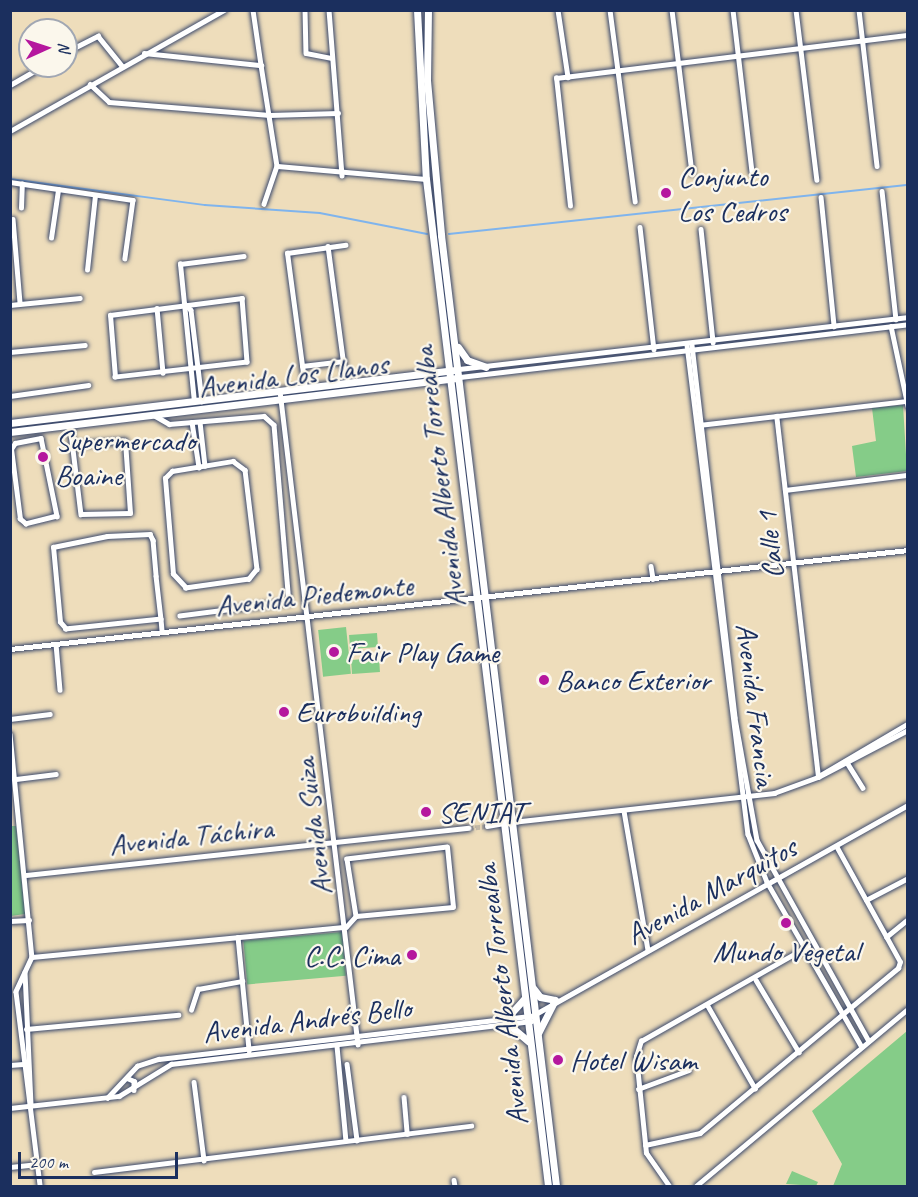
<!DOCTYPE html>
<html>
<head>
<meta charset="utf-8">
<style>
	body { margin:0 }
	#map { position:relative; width:918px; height:1197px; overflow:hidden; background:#edb; font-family:Caveat,sans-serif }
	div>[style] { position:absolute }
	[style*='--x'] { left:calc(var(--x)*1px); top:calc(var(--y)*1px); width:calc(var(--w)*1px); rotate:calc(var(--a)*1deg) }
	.green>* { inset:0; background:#85cc88; transform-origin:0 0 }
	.stream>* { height:1.5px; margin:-0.75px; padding:0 0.75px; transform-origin:0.75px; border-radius:0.75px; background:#7fb4ed }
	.street-tunnel>* { height:4.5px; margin-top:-2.25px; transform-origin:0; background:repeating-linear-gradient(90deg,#c4baa8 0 4.5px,transparent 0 6.5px) }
	.roads { filter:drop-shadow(0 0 2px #3b496c) drop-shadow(0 0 2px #3b496c) }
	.street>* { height:4.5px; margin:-2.25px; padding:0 2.25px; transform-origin:2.25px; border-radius:2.25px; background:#fff }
	.secondary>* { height:7px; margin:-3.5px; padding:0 3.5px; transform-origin:3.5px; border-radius:3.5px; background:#fff }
	.dots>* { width:16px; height:16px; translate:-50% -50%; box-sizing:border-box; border:3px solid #fbf7ec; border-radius:50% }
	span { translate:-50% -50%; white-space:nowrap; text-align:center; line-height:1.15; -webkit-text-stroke:4.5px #fbf7ec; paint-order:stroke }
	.poi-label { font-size:30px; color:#1b2f5e }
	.left { translate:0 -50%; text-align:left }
	.right { translate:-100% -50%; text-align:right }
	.street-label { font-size:30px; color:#1b2f5e }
	.frame { position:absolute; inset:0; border:12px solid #1b2f5e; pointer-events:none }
	.north { position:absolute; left:18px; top:18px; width:60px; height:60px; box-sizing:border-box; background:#fbf7ec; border:2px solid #a1a7b3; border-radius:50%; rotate:87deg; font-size:16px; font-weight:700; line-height:24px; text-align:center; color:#1b2f5e }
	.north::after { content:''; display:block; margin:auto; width:21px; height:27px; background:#b5179e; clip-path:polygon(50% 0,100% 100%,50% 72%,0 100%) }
	.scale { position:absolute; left:18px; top:1152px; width:160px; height:27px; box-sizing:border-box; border:3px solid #1b2f5e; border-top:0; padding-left:8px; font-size:18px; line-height:21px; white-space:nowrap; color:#1b2f5e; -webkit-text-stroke:4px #fbf7ec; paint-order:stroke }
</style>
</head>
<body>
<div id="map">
	<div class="green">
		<i style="clip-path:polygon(903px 405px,907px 471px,856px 477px,852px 446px,876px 441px,872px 408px)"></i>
		<i style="left:346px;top:627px;width:47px;height:28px;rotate:84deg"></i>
		<i style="left:377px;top:633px;width:14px;height:28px;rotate:86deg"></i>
		<i style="left:379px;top:658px;width:14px;height:28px;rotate:86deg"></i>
		<i style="clip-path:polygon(11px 826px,16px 826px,25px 914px,11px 916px)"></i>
		<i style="left:342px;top:932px;width:44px;height:99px;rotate:85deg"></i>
		<i style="clip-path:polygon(907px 1031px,907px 1186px,833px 1186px,842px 1164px,812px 1111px)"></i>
		<i style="clip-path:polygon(792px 1171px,818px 1182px,816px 1186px,786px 1184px)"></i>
	</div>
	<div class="stream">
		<i style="--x:10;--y:179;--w:197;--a:7.6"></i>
		<i style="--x:205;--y:205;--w:115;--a:4"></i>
		<i style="--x:320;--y:213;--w:109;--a:11.1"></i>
		<i style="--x:449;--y:234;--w:462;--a:-6.1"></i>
	</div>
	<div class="street-tunnel">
		<i style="--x:469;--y:828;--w:18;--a:-6"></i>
	</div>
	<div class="roads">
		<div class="street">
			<i style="--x:253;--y:10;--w:56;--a:81.7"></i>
			<i style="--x:305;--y:10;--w:43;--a:88.7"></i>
			<i style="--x:306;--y:53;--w:25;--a:11"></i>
			<i style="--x:329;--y:10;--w:166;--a:85.5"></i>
			<i style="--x:558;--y:10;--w:68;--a:81.5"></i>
			<i style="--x:610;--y:10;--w:193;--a:82.5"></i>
			<i style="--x:672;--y:10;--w:164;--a:83"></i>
			<i style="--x:733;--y:10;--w:163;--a:83.3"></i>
			<i style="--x:796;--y:10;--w:171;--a:83"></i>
			<i style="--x:859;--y:10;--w:157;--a:83.4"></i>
			<i style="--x:66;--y:52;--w:36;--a:-27"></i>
			<i style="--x:98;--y:36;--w:38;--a:51"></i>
			<i style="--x:144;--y:53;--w:118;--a:5.9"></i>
			<i style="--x:261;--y:65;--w:102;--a:81"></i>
			<i style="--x:277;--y:166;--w:40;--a:108.9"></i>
			<i style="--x:90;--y:84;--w:26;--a:43"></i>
			<i style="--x:109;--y:102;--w:161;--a:4.6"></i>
			<i style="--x:269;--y:115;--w:69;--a:-1.7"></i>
			<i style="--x:10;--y:85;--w:38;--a:-30"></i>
			<i style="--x:10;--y:131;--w:246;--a:-29.5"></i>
			<i style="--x:277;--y:166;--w:150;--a:5"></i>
			<i style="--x:10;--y:182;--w:124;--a:8.3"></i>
			<i style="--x:133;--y:200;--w:59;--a:97.9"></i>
			<i style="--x:882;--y:191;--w:129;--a:83.8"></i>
			<i style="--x:821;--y:197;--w:130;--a:84.2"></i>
			<i style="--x:570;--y:206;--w:129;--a:-96.2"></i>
			<i style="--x:556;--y:78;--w:355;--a:-7"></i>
			<i style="--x:21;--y:208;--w:24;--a:-88"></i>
			<i style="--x:13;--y:219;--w:84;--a:85.2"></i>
			<i style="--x:640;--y:227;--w:123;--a:83.5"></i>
			<i style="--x:701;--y:229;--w:114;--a:83.9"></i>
			<i style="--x:51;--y:238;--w:49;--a:-81.7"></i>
			<i style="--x:328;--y:246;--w:129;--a:82.4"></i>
			<i style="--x:87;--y:270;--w:75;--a:-83.9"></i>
			<i style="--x:242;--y:298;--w:64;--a:85.5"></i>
			<i style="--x:247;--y:362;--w:133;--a:173.5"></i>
			<i style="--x:115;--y:377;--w:62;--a:-94.6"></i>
			<i style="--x:110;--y:315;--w:133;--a:-7.3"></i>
			<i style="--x:185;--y:304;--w:8;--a:45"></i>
			<i style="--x:191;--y:310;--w:92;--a:83.1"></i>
			<i style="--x:10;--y:305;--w:70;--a:-5.7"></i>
			<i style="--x:157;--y:308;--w:65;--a:84.7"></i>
			<i style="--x:891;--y:326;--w:82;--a:78"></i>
			<i style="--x:687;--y:345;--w:493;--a:82.9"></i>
			<i style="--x:748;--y:834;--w:52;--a:68.4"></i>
			<i style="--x:767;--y:882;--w:190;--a:60.1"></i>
			<i style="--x:692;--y:345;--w:375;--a:83.4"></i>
			<i style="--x:735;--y:718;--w:124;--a:79.8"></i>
			<i style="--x:757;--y:840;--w:230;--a:60.9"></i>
			<i style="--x:10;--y:352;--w:75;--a:-5.3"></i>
			<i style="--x:302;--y:366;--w:42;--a:-6.8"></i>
			<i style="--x:459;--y:369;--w:452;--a:-6.6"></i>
			<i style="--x:460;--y:377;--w:451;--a:-6.7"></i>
			<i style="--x:305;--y:388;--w:136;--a:-97.6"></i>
			<i style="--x:287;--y:253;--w:59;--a:-7.9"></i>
			<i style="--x:280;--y:391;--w:658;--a:83.19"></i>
			<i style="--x:10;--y:396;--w:79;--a:-8"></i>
			<i style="--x:194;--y:402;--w:139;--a:-95.8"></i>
			<i style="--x:180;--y:264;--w:64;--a:-7.1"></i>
			<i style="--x:152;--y:414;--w:20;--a:30"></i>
			<i style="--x:169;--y:424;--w:95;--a:-4.8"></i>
			<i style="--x:264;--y:416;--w:13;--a:42"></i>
			<i style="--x:274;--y:425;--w:178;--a:85.2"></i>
			<i style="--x:289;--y:602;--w:110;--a:172.7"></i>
			<i style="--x:192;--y:422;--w:46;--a:81.2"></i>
			<i style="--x:200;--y:422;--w:44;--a:83.5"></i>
			<i style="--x:70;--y:425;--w:90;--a:83"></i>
			<i style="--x:81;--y:514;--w:49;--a:-1.2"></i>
			<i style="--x:130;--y:513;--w:72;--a:-94"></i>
			<i style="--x:125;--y:441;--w:52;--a:175.6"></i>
			<i style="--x:699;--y:425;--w:207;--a:-6.6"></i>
			<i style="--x:41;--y:438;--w:80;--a:78.4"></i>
			<i style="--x:57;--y:516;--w:32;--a:166"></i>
			<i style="--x:26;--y:524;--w:8;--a:-140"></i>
			<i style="--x:20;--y:519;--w:71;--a:-97.3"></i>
			<i style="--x:11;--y:449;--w:7;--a:-56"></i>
			<i style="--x:15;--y:443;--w:26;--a:-11"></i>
			<i style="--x:233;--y:461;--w:15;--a:37"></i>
			<i style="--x:245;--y:470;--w:100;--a:83.1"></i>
			<i style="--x:257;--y:569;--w:13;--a:129"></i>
			<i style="--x:249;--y:579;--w:64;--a:171.9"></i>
			<i style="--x:186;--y:588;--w:19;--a:-133"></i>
			<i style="--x:173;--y:574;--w:96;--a:-94.8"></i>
			<i style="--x:165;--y:478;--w:10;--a:-45"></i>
			<i style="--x:172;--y:471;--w:62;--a:-9.3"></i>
			<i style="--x:785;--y:490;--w:124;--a:-7"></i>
			<i style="--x:651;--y:566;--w:13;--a:81"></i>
			<i style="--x:161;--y:619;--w:96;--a:174"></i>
			<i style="--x:66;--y:629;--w:9;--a:-131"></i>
			<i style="--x:60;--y:622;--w:75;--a:-95.3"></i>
			<i style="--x:53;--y:547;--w:55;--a:-11.5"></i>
			<i style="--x:107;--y:536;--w:43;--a:-2.7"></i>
			<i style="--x:150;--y:534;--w:7;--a:63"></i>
			<i style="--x:153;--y:540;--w:36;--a:85"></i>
			<i style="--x:156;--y:576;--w:43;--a:83.4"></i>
			<i style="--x:161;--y:619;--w:12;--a:85"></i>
			<i style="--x:56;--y:644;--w:46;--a:85"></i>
			<i style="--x:10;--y:649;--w:903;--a:-6.29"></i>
			<i style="--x:10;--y:719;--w:40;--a:-7.1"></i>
			<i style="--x:908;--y:724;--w:104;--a:149.5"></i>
			<i style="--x:818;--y:777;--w:102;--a:-27.6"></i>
			<i style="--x:10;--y:734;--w:224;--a:84.4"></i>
			<i style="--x:32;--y:957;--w:38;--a:115"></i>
			<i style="--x:16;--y:992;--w:195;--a:82.9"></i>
			<i style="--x:848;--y:764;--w:28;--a:58"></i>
			<i style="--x:16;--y:779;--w:40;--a:-7.1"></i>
			<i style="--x:624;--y:811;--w:141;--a:80.2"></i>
			<i style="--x:512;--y:822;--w:264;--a:-6.3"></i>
			<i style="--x:774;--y:793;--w:47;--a:-20"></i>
			<i style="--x:818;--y:777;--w:363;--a:-96.6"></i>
			<i style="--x:487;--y:826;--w:17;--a:-10"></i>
			<i style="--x:26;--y:875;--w:445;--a:-6.1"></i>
			<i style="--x:866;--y:900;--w:47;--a:-27.6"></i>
			<i style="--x:10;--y:921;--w:19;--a:-3"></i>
			<i style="--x:238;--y:937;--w:114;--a:84.4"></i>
			<i style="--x:886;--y:937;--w:28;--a:-39"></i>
			<i style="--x:32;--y:957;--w:315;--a:-5.5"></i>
			<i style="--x:346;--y:927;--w:15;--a:-48"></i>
			<i style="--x:356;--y:916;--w:97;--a:-5.3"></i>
			<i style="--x:453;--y:907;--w:60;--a:-95.7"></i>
			<i style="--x:447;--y:847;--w:101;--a:173.2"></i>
			<i style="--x:347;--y:859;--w:58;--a:81"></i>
			<i style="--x:25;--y:972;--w:134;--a:87.4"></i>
			<i style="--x:756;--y:980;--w:84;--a:59.2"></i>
			<i style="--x:708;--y:1006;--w:95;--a:60.2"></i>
			<i style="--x:191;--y:1010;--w:22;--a:-72"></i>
			<i style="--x:198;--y:989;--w:45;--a:-10.3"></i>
			<i style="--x:26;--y:1029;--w:153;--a:-5.3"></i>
			<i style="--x:337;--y:1046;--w:95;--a:84.6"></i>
			<i style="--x:347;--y:1064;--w:77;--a:82.5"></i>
			<i style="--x:10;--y:1065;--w:16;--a:-4"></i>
			<i style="--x:127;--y:1078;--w:8;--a:23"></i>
			<i style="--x:134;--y:1081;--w:9;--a:90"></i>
			<i style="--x:194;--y:1082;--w:79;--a:82.7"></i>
			<i style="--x:638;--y:1089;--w:54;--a:-20.4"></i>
			<i style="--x:404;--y:1097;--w:37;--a:85"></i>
			<i style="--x:107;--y:1098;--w:44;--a:-46.8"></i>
			<i style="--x:137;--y:1066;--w:23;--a:-18"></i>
			<i style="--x:159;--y:1059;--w:375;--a:-6.6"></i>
			<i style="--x:532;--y:1016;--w:431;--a:-29.3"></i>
			<i style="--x:10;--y:1108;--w:110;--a:-6.3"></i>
			<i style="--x:119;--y:1096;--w:61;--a:-31.6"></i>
			<i style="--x:171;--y:1064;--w:363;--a:-6.8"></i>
			<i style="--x:645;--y:1145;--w:56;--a:-12.3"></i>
			<i style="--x:700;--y:1133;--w:258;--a:-39.8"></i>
			<i style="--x:898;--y:968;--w:6;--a:-72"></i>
			<i style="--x:900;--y:962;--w:132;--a:-118.9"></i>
			<i style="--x:10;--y:1167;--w:28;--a:-6"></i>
			<i style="--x:94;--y:1172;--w:380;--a:-7"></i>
			<i style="--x:454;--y:1180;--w:6;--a:81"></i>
			<i style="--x:669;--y:1186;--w:40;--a:-124.9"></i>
			<i style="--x:646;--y:1153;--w:97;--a:-95.9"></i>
			<i style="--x:636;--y:1057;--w:17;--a:-73"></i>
			<i style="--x:641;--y:1041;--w:192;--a:-29.6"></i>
			<i style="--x:696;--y:1186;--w:276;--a:-39.9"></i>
		</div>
		<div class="secondary">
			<i style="--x:417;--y:10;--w:169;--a:87"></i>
			<i style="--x:426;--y:179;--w:1014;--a:83.09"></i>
			<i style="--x:428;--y:10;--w:70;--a:90.8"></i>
			<i style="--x:427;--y:80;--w:156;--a:84.8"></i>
			<i style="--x:441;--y:235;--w:958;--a:83.1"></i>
			<i style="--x:458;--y:347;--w:16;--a:55"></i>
			<i style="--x:467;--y:360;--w:20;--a:20"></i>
			<i style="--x:10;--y:423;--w:446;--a:-6.8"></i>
			<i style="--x:10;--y:432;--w:448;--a:-6.9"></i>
			<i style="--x:533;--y:988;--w:11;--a:52"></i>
			<i style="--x:540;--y:997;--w:15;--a:11"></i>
			<i style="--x:555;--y:1000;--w:37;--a:117"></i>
			<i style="--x:506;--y:1019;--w:27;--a:-48"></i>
			<i style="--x:509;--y:1025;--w:26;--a:40"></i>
		</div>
	</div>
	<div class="dots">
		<i style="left:666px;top:193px;background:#b5179e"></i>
		<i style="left:43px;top:457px;background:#b5179e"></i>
		<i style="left:334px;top:652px;background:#b5179e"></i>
		<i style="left:544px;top:680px;background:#b5179e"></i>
		<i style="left:284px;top:712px;background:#b5179e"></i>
		<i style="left:426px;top:812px;background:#b5179e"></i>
		<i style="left:786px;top:923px;background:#b5179e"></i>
		<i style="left:412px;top:955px;background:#b5179e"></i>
		<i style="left:558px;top:1060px;background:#b5179e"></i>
	</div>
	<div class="poi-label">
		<span class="left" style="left:678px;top:193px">Conjunto<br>Los Cedros</span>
		<span class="left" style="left:55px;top:457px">Supermercado<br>Boaine</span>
		<span class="left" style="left:346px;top:652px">Fair Play Game</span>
		<span class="left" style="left:556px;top:680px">Banco Exterior</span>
		<span class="left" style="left:296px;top:712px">Eurobuilding</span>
		<span class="left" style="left:438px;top:812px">SENIAT</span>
		<span style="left:786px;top:951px">Mundo Vegetal</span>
		<span class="right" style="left:400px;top:955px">C.C. Cima</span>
		<span class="left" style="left:570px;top:1060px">Hotel Wisam</span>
	</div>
	<div class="street-label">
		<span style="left:293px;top:375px;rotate:-7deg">Avenida Los Llanos</span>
		<span style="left:439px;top:477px;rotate:-97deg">Avenida Alberto Torrealba</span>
		<span style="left:770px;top:545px;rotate:-96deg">Calle 1</span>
		<span style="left:314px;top:595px;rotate:-6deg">Avenida Piedemonte</span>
		<span style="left:756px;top:705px;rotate:83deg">Avenida Francia</span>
		<span style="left:313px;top:827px;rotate:-97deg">Avenida Suiza</span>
		<span style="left:191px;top:836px;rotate:-6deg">Avenida Táchira</span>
		<span style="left:711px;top:891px;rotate:-29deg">Avenida Marquitos</span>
		<span style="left:502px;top:995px;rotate:-97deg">Avenida Alberto Torrealba</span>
		<span style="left:307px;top:1020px;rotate:-7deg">Avenida Andrés Bello</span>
	</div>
	<div class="frame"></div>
	<div class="north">N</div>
	<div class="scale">200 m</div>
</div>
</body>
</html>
